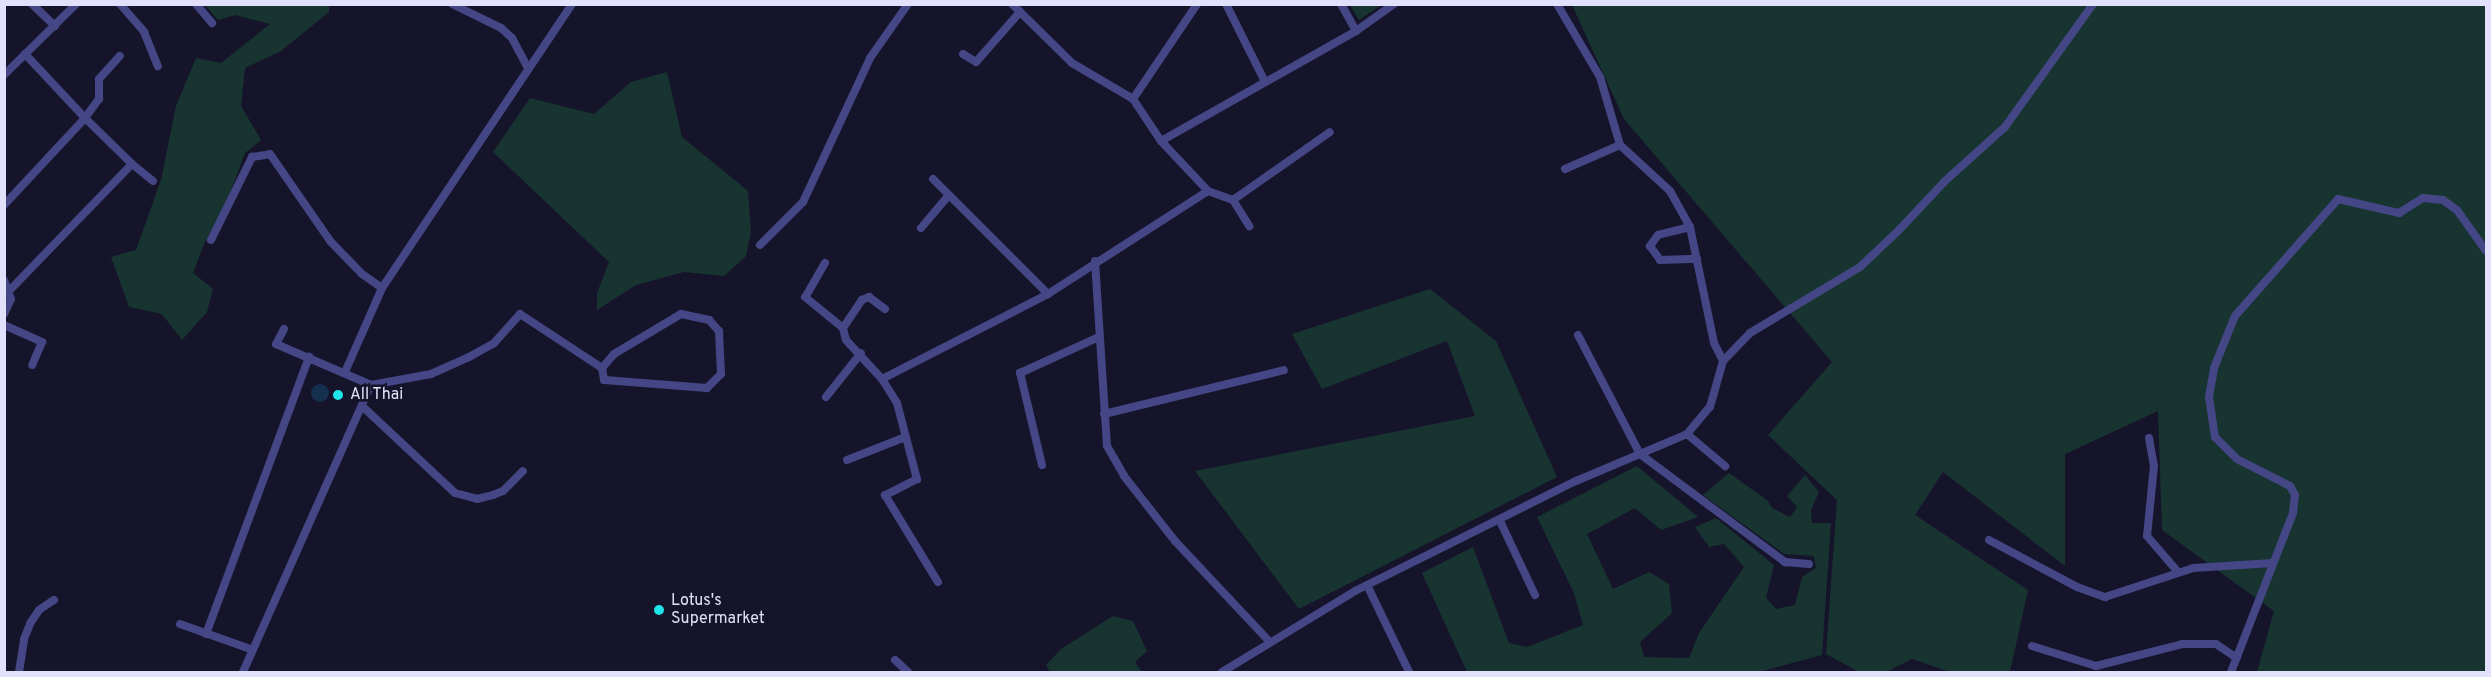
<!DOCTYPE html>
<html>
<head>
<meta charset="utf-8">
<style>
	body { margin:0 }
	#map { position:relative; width:2491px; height:677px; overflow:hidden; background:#16142b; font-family:Overpass,sans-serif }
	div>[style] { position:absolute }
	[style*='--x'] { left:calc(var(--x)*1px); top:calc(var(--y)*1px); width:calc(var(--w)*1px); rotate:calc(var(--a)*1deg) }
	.green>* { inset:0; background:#183431 }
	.water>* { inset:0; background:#152f4e }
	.round { border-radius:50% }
	.minor>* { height:8px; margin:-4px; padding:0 4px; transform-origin:4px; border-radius:4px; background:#444685 }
	.dots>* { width:16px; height:16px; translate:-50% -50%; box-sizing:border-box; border:3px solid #16142b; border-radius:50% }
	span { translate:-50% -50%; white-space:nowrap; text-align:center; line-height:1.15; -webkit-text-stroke:5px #16142b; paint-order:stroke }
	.poi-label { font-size:16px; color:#e2e1fc }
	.left { translate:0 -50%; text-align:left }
	.frame { position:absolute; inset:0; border:6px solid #e2e1fc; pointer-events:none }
</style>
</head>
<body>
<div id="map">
	<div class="green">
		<i style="clip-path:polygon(205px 5px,329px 5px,329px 12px,281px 51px,245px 68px,241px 106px,261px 140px,245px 153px,226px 204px,204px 244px,193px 273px,213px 289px,207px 312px,182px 340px,162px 314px,129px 307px,111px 257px,136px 250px,161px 180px,176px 106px,196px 58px,221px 63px,270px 24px,235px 15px,218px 20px)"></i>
		<i style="clip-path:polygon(1350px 5px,1381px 5px,1359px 20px)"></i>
		<i style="clip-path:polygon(1572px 5px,2486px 5px,2486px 672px,2257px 672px,2274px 611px,2162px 530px,2158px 411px,2065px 454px,2065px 566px,1943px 472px,1915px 515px,2028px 590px,2010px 672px,1950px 672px,1912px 659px,1886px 672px,1859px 672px,1826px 654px,1837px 500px,1768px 435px,1832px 362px,1624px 119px)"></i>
		<i style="clip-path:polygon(667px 72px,682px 137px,748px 191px,751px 232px,746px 256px,724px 276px,684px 272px,636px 285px,597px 310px,597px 293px,609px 262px,493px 152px,530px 98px,594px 114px,631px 82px)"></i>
		<i style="clip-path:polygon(1430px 289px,1496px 341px,1557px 477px,1299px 609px,1195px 471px,1475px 416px,1447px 341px,1322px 389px,1292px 334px)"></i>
		<i style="clip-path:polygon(1637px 466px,1698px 517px,1661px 530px,1635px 508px,1587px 534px,1613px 589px,1649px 572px,1669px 584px,1672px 613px,1640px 642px,1644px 657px,1689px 658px,1699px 633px,1744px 567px,1724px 544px,1709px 547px,1695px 527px,1716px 518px,1774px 565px,1766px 598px,1776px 609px,1795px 605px,1802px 577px,1816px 568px,1814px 556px,1784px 554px,1703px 495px,1729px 473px,1767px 500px,1772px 508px,1790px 517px,1797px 507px,1787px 496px,1805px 475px,1819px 492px,1811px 510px,1812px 523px,1831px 523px,1822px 655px,1759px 672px,1467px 672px,1422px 573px,1473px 547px,1509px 643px,1527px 647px,1583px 625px,1574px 593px,1537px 517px)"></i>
		<i style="clip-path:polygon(1113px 616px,1133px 621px,1147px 651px,1135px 662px,1142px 672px,1050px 672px,1046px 665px,1061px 649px)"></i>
	</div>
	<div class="water">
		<i class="round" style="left:311px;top:384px;width:18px;height:18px"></i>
	</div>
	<div class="minor">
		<i style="--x:32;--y:4;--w:32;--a:44"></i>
		<i style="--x:120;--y:4;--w:37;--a:49"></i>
		<i style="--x:144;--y:32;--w:37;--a:68"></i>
		<i style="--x:196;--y:4;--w:25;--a:50"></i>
		<i style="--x:452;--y:4;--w:55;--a:26.1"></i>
		<i style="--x:501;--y:28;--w:15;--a:42"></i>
		<i style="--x:512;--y:38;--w:34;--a:62"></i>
		<i style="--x:1012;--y:4;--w:84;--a:44.5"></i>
		<i style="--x:1072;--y:63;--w:71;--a:30.5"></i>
		<i style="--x:1226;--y:4;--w:87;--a:63.4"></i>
		<i style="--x:1341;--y:4;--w:31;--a:61"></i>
		<i style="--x:1557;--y:4;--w:85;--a:59.5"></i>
		<i style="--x:1600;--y:77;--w:71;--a:73.6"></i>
		<i style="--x:1620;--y:145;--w:68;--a:42.6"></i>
		<i style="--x:1670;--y:191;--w:41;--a:60.9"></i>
		<i style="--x:1690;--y:227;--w:118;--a:78.3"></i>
		<i style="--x:1714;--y:343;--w:20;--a:63"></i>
		<i style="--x:25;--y:54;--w:88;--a:46.8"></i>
		<i style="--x:85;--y:118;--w:24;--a:-54"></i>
		<i style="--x:99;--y:99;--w:20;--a:-90"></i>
		<i style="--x:99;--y:79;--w:31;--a:-48"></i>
		<i style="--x:963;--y:54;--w:15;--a:32"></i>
		<i style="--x:976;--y:62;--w:67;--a:-48.7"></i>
		<i style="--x:4;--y:75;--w:101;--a:-44.6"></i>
		<i style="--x:1161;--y:141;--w:50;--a:-123.7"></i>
		<i style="--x:1133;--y:99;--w:115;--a:-56"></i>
		<i style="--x:132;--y:164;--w:27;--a:39"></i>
		<i style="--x:1565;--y:169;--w:60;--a:-23.6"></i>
		<i style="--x:933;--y:179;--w:163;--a:45"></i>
		<i style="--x:1208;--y:191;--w:27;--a:20"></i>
		<i style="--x:1233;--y:200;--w:118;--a:-35"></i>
		<i style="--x:1233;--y:200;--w:31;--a:58"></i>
		<i style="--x:4;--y:205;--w:119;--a:-47"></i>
		<i style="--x:85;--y:118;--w:66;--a:44.4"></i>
		<i style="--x:132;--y:164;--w:174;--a:134.1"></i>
		<i style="--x:1690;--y:227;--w:33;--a:166"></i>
		<i style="--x:1658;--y:235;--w:14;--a:126"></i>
		<i style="--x:1650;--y:246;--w:17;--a:54"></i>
		<i style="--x:1660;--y:260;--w:37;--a:-2"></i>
		<i style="--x:921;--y:228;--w:43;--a:-49.7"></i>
		<i style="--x:211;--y:240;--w:93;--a:-63.7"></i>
		<i style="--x:252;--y:157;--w:18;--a:-9"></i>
		<i style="--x:270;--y:154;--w:107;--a:55.3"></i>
		<i style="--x:331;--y:242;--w:45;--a:45.9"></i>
		<i style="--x:362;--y:274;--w:24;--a:35"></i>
		<i style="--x:760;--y:245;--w:61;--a:-45"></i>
		<i style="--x:803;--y:202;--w:159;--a:-65"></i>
		<i style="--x:870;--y:58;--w:66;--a:-54.9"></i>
		<i style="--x:1095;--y:261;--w:185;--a:86.3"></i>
		<i style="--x:1107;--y:446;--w:34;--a:60"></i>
		<i style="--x:1124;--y:476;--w:83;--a:51.9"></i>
		<i style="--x:1175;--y:541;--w:139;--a:46.8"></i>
		<i style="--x:825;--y:263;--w:39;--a:120"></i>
		<i style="--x:805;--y:297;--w:49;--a:39.2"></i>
		<i style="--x:843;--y:328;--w:12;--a:76"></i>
		<i style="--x:846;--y:340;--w:53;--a:47.3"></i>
		<i style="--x:882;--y:379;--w:28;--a:58"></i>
		<i style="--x:897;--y:403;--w:79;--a:75.3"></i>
		<i style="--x:917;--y:479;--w:36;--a:153"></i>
		<i style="--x:885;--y:495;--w:102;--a:58.7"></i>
		<i style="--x:4;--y:280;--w:20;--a:70"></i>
		<i style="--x:11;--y:299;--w:17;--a:115"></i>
		<i style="--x:681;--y:314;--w:29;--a:12"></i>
		<i style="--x:709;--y:320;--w:15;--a:48"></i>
		<i style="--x:719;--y:331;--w:43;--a:87.3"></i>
		<i style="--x:721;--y:374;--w:20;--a:135"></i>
		<i style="--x:707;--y:388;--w:103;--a:-175.6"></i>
		<i style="--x:604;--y:380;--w:12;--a:-99"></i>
		<i style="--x:602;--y:368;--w:18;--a:-49"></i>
		<i style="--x:614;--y:354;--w:78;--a:-30.8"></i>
		<i style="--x:4;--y:325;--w:42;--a:24.1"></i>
		<i style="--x:42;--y:342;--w:25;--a:113"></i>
		<i style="--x:843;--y:328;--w:34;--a:-56"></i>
		<i style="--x:862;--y:300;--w:8;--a:-23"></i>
		<i style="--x:869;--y:297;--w:20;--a:37"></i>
		<i style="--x:284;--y:329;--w:17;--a:118"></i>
		<i style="--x:276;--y:344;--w:103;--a:23.3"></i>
		<i style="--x:371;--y:385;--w:61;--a:-10.4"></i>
		<i style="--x:431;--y:374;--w:42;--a:-24.1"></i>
		<i style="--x:469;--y:357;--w:29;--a:-29"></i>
		<i style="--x:494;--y:343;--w:39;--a:-48"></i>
		<i style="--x:520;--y:314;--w:98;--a:33.4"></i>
		<i style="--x:1578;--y:335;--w:134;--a:62.5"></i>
		<i style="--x:1640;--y:454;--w:181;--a:36.7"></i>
		<i style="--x:1785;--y:562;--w:24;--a:5"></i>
		<i style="--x:345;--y:372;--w:92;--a:-66.2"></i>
		<i style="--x:382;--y:288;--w:342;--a:-56.2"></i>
		<i style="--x:882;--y:379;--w:186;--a:-27.1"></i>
		<i style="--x:1048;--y:294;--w:190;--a:-32.8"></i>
		<i style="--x:1208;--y:191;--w:69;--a:-133.2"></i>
		<i style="--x:1161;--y:141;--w:224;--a:-29.4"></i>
		<i style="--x:1356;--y:31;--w:47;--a:-35.4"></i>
		<i style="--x:826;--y:397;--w:56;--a:-51.5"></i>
		<i style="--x:362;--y:406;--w:127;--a:43.1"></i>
		<i style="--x:455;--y:493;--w:23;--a:15"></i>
		<i style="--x:477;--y:499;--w:16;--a:-14"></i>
		<i style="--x:493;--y:495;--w:11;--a:-22"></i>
		<i style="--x:503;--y:491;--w:28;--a:-45"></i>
		<i style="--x:1104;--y:414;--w:185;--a:-13.7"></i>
		<i style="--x:1687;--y:434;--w:50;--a:40.1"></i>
		<i style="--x:2149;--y:438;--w:28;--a:80"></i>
		<i style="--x:2154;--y:466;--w:70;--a:95.7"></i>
		<i style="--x:2147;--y:536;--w:48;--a:49.3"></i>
		<i style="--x:847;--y:460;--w:62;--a:-21.6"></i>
		<i style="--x:1042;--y:465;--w:95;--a:-103.4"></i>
		<i style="--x:1020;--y:373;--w:87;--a:-24.5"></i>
		<i style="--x:1500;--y:521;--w:82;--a:64.7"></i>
		<i style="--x:1989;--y:540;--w:100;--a:28.1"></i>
		<i style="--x:2077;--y:587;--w:30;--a:20"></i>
		<i style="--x:2105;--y:597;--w:93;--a:-18.2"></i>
		<i style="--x:2193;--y:568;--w:80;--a:-3.6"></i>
		<i style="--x:1367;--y:585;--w:97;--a:64.2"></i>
		<i style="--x:180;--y:624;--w:77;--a:19.6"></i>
		<i style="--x:206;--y:634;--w:296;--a:-69.6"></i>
		<i style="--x:2032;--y:646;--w:67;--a:17.4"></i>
		<i style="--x:2096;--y:666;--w:89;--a:-14.3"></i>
		<i style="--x:2182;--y:644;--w:34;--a:0"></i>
		<i style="--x:2216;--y:644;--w:25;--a:34"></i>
		<i style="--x:895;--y:660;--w:18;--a:43"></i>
		<i style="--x:19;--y:672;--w:33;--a:-81"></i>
		<i style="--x:24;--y:639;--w:18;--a:-68"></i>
		<i style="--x:31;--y:622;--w:14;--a:-56"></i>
		<i style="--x:39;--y:610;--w:18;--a:-34"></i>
		<i style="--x:243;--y:672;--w:314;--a:-66"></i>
		<i style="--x:1222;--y:672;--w:156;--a:-31.3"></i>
		<i style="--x:1355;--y:591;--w:247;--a:-26.5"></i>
		<i style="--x:1576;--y:481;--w:121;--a:-22.9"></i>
		<i style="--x:1687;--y:434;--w:35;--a:-50"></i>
		<i style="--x:1710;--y:407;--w:48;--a:-74.2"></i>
		<i style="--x:1723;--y:361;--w:39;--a:-46"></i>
		<i style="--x:1750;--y:333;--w:128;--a:-31"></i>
		<i style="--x:1860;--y:267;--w:54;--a:-43.5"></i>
		<i style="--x:1899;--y:230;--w:67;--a:-46.8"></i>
		<i style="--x:1945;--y:181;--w:81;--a:-42"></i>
		<i style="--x:2005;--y:127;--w:151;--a:-54.4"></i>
		<i style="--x:2231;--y:672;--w:171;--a:-68.7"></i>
		<i style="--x:2293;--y:513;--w:18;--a:-84"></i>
		<i style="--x:2295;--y:495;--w:10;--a:-119"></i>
		<i style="--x:2290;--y:486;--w:59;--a:-153"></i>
		<i style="--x:2237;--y:459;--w:31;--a:-135"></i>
		<i style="--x:2215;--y:437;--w:40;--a:-98.5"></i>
		<i style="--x:2209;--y:397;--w:29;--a:-80"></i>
		<i style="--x:2214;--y:368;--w:56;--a:-68"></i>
		<i style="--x:2235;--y:316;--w:156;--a:-48.6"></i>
		<i style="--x:2338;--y:199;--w:63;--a:12.9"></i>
		<i style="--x:2399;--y:213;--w:28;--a:-32"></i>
		<i style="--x:2423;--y:198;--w:20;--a:6"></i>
		<i style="--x:2443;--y:200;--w:17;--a:36"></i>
		<i style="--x:2457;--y:210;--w:50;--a:54.7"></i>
	</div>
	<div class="dots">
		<i style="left:338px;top:395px;background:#1fe4e9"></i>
		<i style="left:659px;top:610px;background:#1fe4e9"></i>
	</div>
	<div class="poi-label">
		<span class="left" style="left:350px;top:395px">All Thai</span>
		<span class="left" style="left:671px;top:610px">Lotus's<br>Supermarket</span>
	</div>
	<div class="frame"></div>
</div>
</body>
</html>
